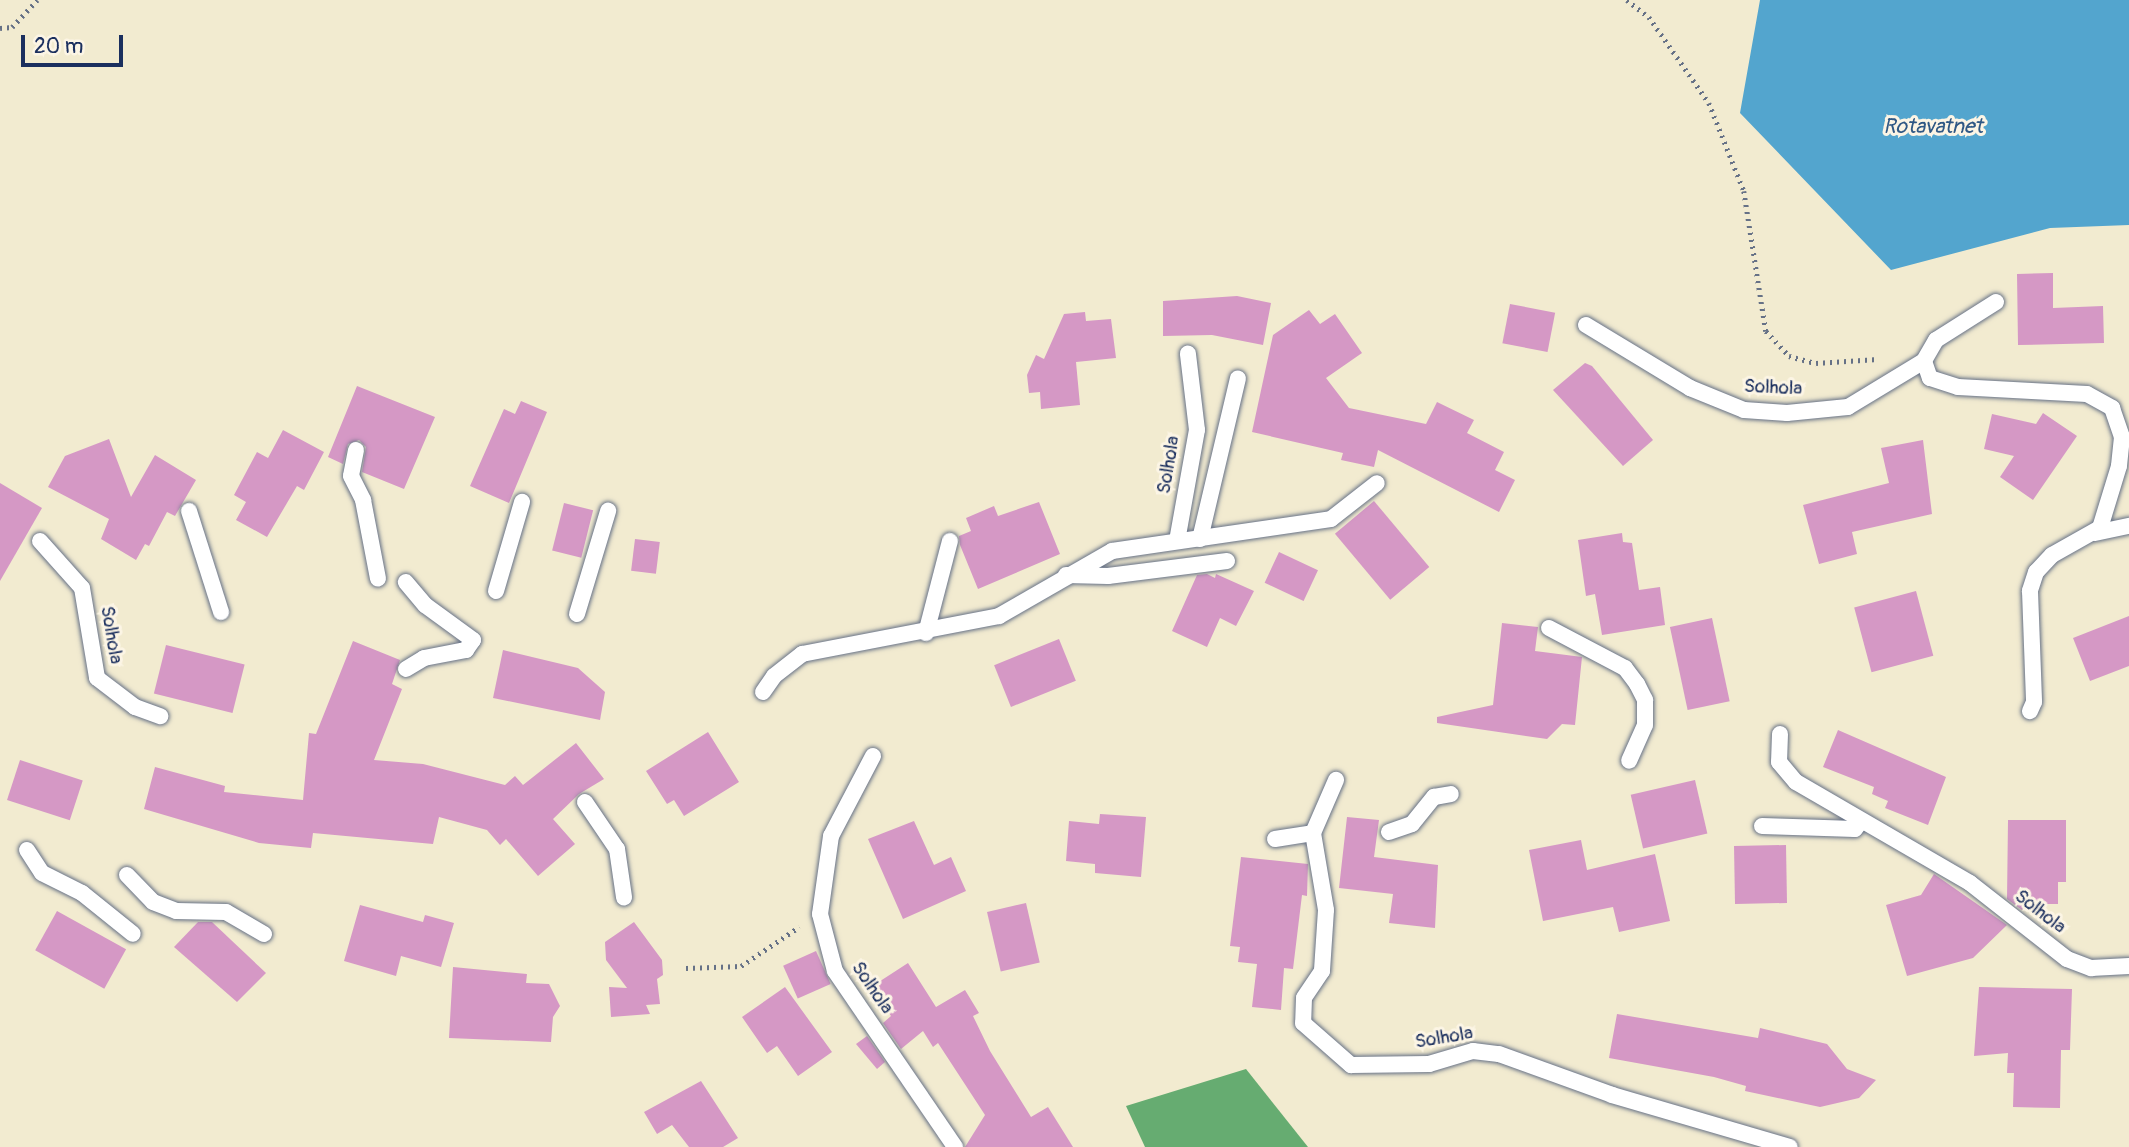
<!DOCTYPE html>
<html>
<head>
<meta charset="utf-8">
<style>
	body { margin:0 }
	#map { position:relative; width:2129px; height:1147px; overflow:hidden; background:#f2ebd0; font-family:Pangolin,sans-serif }
	div>[style] { position:absolute }
	[style*='--x'] { left:calc(var(--x)*1px); top:calc(var(--y)*1px); width:calc(var(--w)*1px); rotate:calc(var(--a)*1deg) }
	.forest>* { inset:0; background:#66ac71 }
	.water>* { inset:0; background:#53a5ce }
	.building>* { inset:0; background:#d598c5; transform-origin:0 0 }
	.path>* { height:4.5px; margin-top:-2.25px; transform-origin:0; background:repeating-linear-gradient(90deg,#667186 0 2px,transparent 0 7px) }
	.roads { filter:drop-shadow(0 0 2px #667186) drop-shadow(0 0 2px #667186) }
	.lane>* { height:16px; margin:-8px; padding:0 8px; transform-origin:8px; border-radius:8px; background:#fff }
	span { translate:-50% -50%; white-space:nowrap; text-align:center; line-height:1.15; -webkit-text-stroke:6px #fcf5e5; paint-order:stroke }
	.street-label { font-size:19px; color:#1b2f5e }
	.water-label { font-size:21px; color:#2f5885; font-style:italic }
	.scale { position:absolute; left:21px; top:35px; width:102px; height:32px; box-sizing:border-box; border:4px solid #1b2f5e; border-top:0; padding-left:9px; font-size:21px; line-height:24px; white-space:nowrap; color:#1b2f5e; -webkit-text-stroke:5px #fcf5e5; paint-order:stroke }
</style>
</head>
<body>
<div id="map">
	<div class="forest">
		<i style="clip-path:polygon(1246px 1069px,1308px 1147px,1145px 1147px,1126px 1106px)"></i>
	</div>
	<div class="water">
		<i style="clip-path:polygon(1760px 0,2129px 0,2129px 225px,2050px 228px,1891px 270px,1740px 113px)"></i>
	</div>
	<div class="building">
		<i style="clip-path:polygon(2053px 273px,2053px 308px,2103px 306px,2104px 343px,2018px 345px,2017px 274px)"></i>
		<i style="clip-path:polygon(1237px 296px,1271px 303px,1263px 345px,1212px 335px,1163px 336px,1163px 301px)"></i>
		<i style="left:1510px;top:304px;width:46px;height:40px;rotate:11deg"></i>
		<i style="clip-path:polygon(1309px 310px,1320px 324px,1335px 314px,1362px 353px,1326px 378px,1349px 408px,1426px 424px,1437px 402px,1474px 420px,1467px 433px,1504px 452px,1495px 470px,1515px 480px,1499px 512px,1378px 450px,1374px 467px,1341px 460px,1343px 453px,1252px 432px,1273px 335px)"></i>
		<i style="clip-path:polygon(1085px 312px,1086px 321px,1111px 319px,1116px 358px,1076px 362px,1080px 405px,1041px 409px,1040px 392px,1029px 393px,1027px 375px,1036px 355px,1044px 359px,1064px 314px)"></i>
		<i style="clip-path:polygon(1585px 363px,1592px 366px,1653px 440px,1623px 466px,1553px 390px)"></i>
		<i style="clip-path:polygon(357px 386px,435px 417px,404px 489px,362px 472px,366px 447px,359px 440px,348px 444px,343px 464px,328px 457px)"></i>
		<i style="clip-path:polygon(521px 401px,547px 412px,509px 503px,470px 486px,504px 409px,515px 414px)"></i>
		<i style="clip-path:polygon(2043px 413px,2077px 436px,2033px 500px,2000px 477px,2014px 456px,1984px 449px,1992px 414px,2036px 424px)"></i>
		<i style="clip-path:polygon(283px 430px,324px 452px,304px 490px,297px 486px,267px 537px,236px 520px,246px 502px,234px 495px,257px 452px,268px 458px)"></i>
		<i style="clip-path:polygon(109px 439px,131px 497px,155px 455px,196px 480px,175px 516px,167px 512px,149px 546px,145px 544px,136px 560px,101px 539px,109px 519px,48px 487px,65px 456px)"></i>
		<i style="clip-path:polygon(1923px 440px,1932px 514px,1852px 532px,1857px 554px,1819px 564px,1803px 505px,1889px 483px,1881px 448px)"></i>
		<i style="clip-path:polygon(0 483px,42px 508px,0 581px)"></i>
		<i style="left:1374px;top:501px;width:86px;height:51px;rotate:50deg"></i>
		<i style="clip-path:polygon(1039px 502px,1060px 554px,978px 589px,960px 545px,959px 536px,971px 531px,966px 518px,994px 506px,998px 516px)"></i>
		<i style="left:564px;top:503px;width:30px;height:49px;rotate:14deg"></i>
		<i style="clip-path:polygon(1622px 533px,1623px 542px,1632px 543px,1639px 590px,1660px 587px,1665px 625px,1602px 635px,1595px 594px,1586px 596px,1578px 540px)"></i>
		<i style="left:635px;top:539px;width:25px;height:32px;rotate:7deg"></i>
		<i style="left:1279px;top:552px;width:43px;height:34px;rotate:25deg"></i>
		<i style="clip-path:polygon(1207px 574px,1215px 578px,1216px 574px,1254px 591px,1236px 626px,1220px 618px,1207px 647px,1172px 631px,1197px 575px)"></i>
		<i style="left:1916px;top:591px;width:67px;height:64px;rotate:75deg"></i>
		<i style="clip-path:polygon(2129px 616px,2129px 666px,2090px 681px,2073px 638px)"></i>
		<i style="left:1712px;top:618px;width:85px;height:43px;rotate:78deg"></i>
		<i style="clip-path:polygon(1502px 623px,1538px 627px,1535px 651px,1582px 657px,1575px 725px,1562px 724px,1547px 739px,1437px 723px,1437px 717px,1493px 705px)"></i>
		<i style="left:1059px;top:639px;width:45px;height:70px;rotate:68deg"></i>
		<i style="clip-path:polygon(353px 641px,400px 660px,392px 684px,402px 689px,374px 760px,423px 764px,505px 785px,515px 776px,523px 785px,576px 743px,604px 779px,579px 794px,553px 819px,575px 844px,538px 876px,506px 839px,500px 845px,487px 830px,439px 817px,433px 844px,313px 833px,311px 848px,259px 843px,144px 809px,155px 767px,225px 786px,224px 792px,303px 800px,309px 733px,316px 734px)"></i>
		<i style="left:166px;top:645px;width:81px;height:50px;rotate:14deg"></i>
		<i style="clip-path:polygon(503px 650px,578px 668px,605px 692px,600px 720px,493px 698px)"></i>
		<i style="clip-path:polygon(1838px 730px,1946px 777px,1928px 825px,1885px 808px,1888px 801px,1872px 794px,1874px 787px,1823px 767px)"></i>
		<i style="clip-path:polygon(708px 732px,739px 782px,684px 816px,674px 800px,667px 804px,646px 771px)"></i>
		<i style="left:20px;top:760px;width:66px;height:42px;rotate:18deg"></i>
		<i style="left:1695px;top:780px;width:55px;height:66px;rotate:77deg"></i>
		<i style="clip-path:polygon(1100px 814px,1146px 817px,1141px 877px,1095px 873px,1095px 864px,1066px 861px,1069px 821px,1099px 824px)"></i>
		<i style="clip-path:polygon(1347px 817px,1379px 820px,1374px 857px,1438px 865px,1435px 928px,1389px 923px,1393px 894px,1339px 888px)"></i>
		<i style="clip-path:polygon(2008px 820px,2066px 820px,2066px 882px,2058px 882px,2058px 904px,2029px 904px,2022px 910px,2007px 899px)"></i>
		<i style="clip-path:polygon(914px 821px,934px 865px,951px 857px,966px 891px,903px 919px,868px 839px)"></i>
		<i style="clip-path:polygon(1581px 840px,1587px 870px,1655px 854px,1670px 921px,1619px 932px,1613px 907px,1543px 921px,1529px 850px)"></i>
		<i style="left:1786px;top:845px;width:58px;height:52px;rotate:89deg"></i>
		<i style="clip-path:polygon(1241px 857px,1308px 864px,1307px 896px,1302px 895px,1293px 969px,1284px 968px,1281px 1010px,1252px 1007px,1257px 964px,1238px 962px,1240px 947px,1230px 946px)"></i>
		<i style="clip-path:polygon(1934px 874px,2007px 925px,1973px 958px,1907px 976px,1886px 905px,1921px 895px)"></i>
		<i style="left:1026px;top:903px;width:61px;height:40px;rotate:77deg"></i>
		<i style="clip-path:polygon(360px 905px,423px 922px,425px 915px,454px 923px,441px 967px,401px 956px,396px 976px,344px 961px)"></i>
		<i style="left:57px;top:911px;width:79px;height:45px;rotate:29deg"></i>
		<i style="clip-path:polygon(198px 922px,212px 922px,266px 973px,237px 1002px,174px 947px)"></i>
		<i style="clip-path:polygon(634px 922px,662px 960px,663px 975px,657px 979px,660px 1004px,646px 1005px,650px 1014px,611px 1017px,609px 987px,627px 988px,606px 960px,605px 942px)"></i>
		<i style="left:816px;top:951px;width:36px;height:36px;rotate:66deg"></i>
		<i style="clip-path:polygon(908px 963px,936px 1007px,965px 990px,979px 1013px,973px 1016px,990px 1051px,1031px 1117px,1048px 1107px,1073px 1147px,965px 1147px,985px 1115px,938px 1043px,933px 1047px,923px 1031px,901px 1049px,883px 1023px,891px 1016px,871px 987px)"></i>
		<i style="clip-path:polygon(453px 967px,527px 974px,526px 983px,549px 984px,560px 1006px,553px 1017px,551px 1042px,449px 1038px)"></i>
		<i style="clip-path:polygon(785px 987px,832px 1052px,798px 1076px,777px 1046px,767px 1053px,742px 1017px)"></i>
		<i style="clip-path:polygon(1979px 987px,2072px 989px,2070px 1050px,2061px 1050px,2060px 1108px,2013px 1107px,2014px 1073px,2007px 1073px,2008px 1053px,1974px 1056px)"></i>
		<i style="clip-path:polygon(1617px 1014px,1758px 1038px,1760px 1028px,1827px 1044px,1847px 1069px,1876px 1080px,1859px 1098px,1820px 1107px,1745px 1091px,1746px 1086px,1714px 1077px,1609px 1058px)"></i>
		<i style="clip-path:polygon(867px 1036px,885px 1062px,877px 1069px,856px 1044px)"></i>
		<i style="clip-path:polygon(701px 1081px,738px 1138px,723px 1147px,689px 1147px,672px 1125px,657px 1134px,644px 1112px)"></i>
	</div>
	<div class="path">
		<i style="--x:1627;--y:0;--w:28;--a:38"></i>
		<i style="--x:1649;--y:17;--w:105;--a:55.1"></i>
		<i style="--x:1709;--y:103;--w:95;--a:68.3"></i>
		<i style="--x:1744;--y:191;--w:142;--a:81.1"></i>
		<i style="--x:1766;--y:331;--w:34;--a:47"></i>
		<i style="--x:1789;--y:356;--w:28;--a:15"></i>
		<i style="--x:1816;--y:363;--w:62;--a:-3.7"></i>
		<i style="--x:0;--y:28;--w:12;--a:-5"></i>
		<i style="--x:12;--y:27;--w:37;--a:-47"></i>
		<i style="--x:686;--y:968;--w:55;--a:-2.1"></i>
		<i style="--x:741;--y:966;--w:70;--a:-33.9"></i>
	</div>
	<div class="roads">
		<div class="lane">
			<i style="--x:1996;--y:302;--w:71;--a:147.7"></i>
			<i style="--x:1936;--y:340;--w:24;--a:120"></i>
			<i style="--x:1924;--y:361;--w:18;--a:71"></i>
			<i style="--x:1930;--y:378;--w:29;--a:18"></i>
			<i style="--x:1958;--y:387;--w:129;--a:3.1"></i>
			<i style="--x:2087;--y:394;--w:29;--a:29"></i>
			<i style="--x:2112;--y:408;--w:31;--a:71"></i>
			<i style="--x:2122;--y:437;--w:29;--a:96"></i>
			<i style="--x:2119;--y:466;--w:65;--a:107"></i>
			<i style="--x:2100;--y:528;--w:55;--a:150.6"></i>
			<i style="--x:2052;--y:555;--w:23;--a:133"></i>
			<i style="--x:2036;--y:572;--w:20;--a:108"></i>
			<i style="--x:2030;--y:591;--w:111;--a:87.9"></i>
			<i style="--x:2034;--y:702;--w:10;--a:114"></i>
			<i style="--x:1586;--y:325;--w:122;--a:31.2"></i>
			<i style="--x:1690;--y:388;--w:58;--a:22.2"></i>
			<i style="--x:1744;--y:410;--w:43;--a:4"></i>
			<i style="--x:1787;--y:413;--w:61;--a:-5.6"></i>
			<i style="--x:1848;--y:407;--w:89;--a:-31.2"></i>
			<i style="--x:356;--y:450;--w:26;--a:101"></i>
			<i style="--x:351;--y:476;--w:27;--a:63"></i>
			<i style="--x:363;--y:500;--w:80;--a:79.2"></i>
			<i style="--x:189;--y:511;--w:106;--a:72.4"></i>
			<i style="--x:2095;--y:533;--w:35;--a:-12"></i>
			<i style="--x:1200;--y:539;--w:165;--a:-76.7"></i>
			<i style="--x:40;--y:541;--w:63;--a:48.2"></i>
			<i style="--x:82;--y:588;--w:91;--a:80.5"></i>
			<i style="--x:97;--y:678;--w:48;--a:37.3"></i>
			<i style="--x:135;--y:707;--w:27;--a:20"></i>
			<i style="--x:1177;--y:541;--w:113;--a:-79.8"></i>
			<i style="--x:1197;--y:430;--w:77;--a:-96.8"></i>
			<i style="--x:1066;--y:575;--w:42;--a:1.4"></i>
			<i style="--x:1108;--y:576;--w:120;--a:-7.2"></i>
			<i style="--x:496;--y:591;--w:93;--a:-73.7"></i>
			<i style="--x:577;--y:614;--w:108;--a:-73.2"></i>
			<i style="--x:1549;--y:628;--w:86;--a:27.8"></i>
			<i style="--x:1625;--y:668;--w:20;--a:53"></i>
			<i style="--x:1637;--y:684;--w:18;--a:63"></i>
			<i style="--x:1645;--y:700;--w:25;--a:90"></i>
			<i style="--x:1645;--y:725;--w:39;--a:114"></i>
			<i style="--x:926;--y:633;--w:95;--a:-75.4"></i>
			<i style="--x:406;--y:669;--w:21;--a:-31"></i>
			<i style="--x:424;--y:658;--w:43;--a:-10.8"></i>
			<i style="--x:466;--y:650;--w:12;--a:-55"></i>
			<i style="--x:473;--y:640;--w:59;--a:-143.9"></i>
			<i style="--x:425;--y:605;--w:30;--a:-130"></i>
			<i style="--x:763;--y:692;--w:19;--a:-55"></i>
			<i style="--x:774;--y:676;--w:36;--a:-38"></i>
			<i style="--x:802;--y:654;--w:201;--a:-10.9"></i>
			<i style="--x:999;--y:616;--w:130;--a:-29.9"></i>
			<i style="--x:1112;--y:551;--w:221;--a:-8.3"></i>
			<i style="--x:1331;--y:519;--w:58;--a:-38"></i>
			<i style="--x:1780;--y:734;--w:28;--a:92"></i>
			<i style="--x:1779;--y:762;--w:26;--a:50"></i>
			<i style="--x:1796;--y:782;--w:201;--a:30.1"></i>
			<i style="--x:1970;--y:883;--w:123;--a:38.1"></i>
			<i style="--x:2067;--y:959;--w:26;--a:21"></i>
			<i style="--x:2091;--y:968;--w:38;--a:-3"></i>
			<i style="--x:873;--y:756;--w:90;--a:117.7"></i>
			<i style="--x:831;--y:836;--w:79;--a:98"></i>
			<i style="--x:820;--y:914;--w:59;--a:75.3"></i>
			<i style="--x:835;--y:971;--w:213;--a:55.7"></i>
			<i style="--x:585;--y:802;--w:57;--a:55.8"></i>
			<i style="--x:617;--y:849;--w:49;--a:81.7"></i>
			<i style="--x:1762;--y:826;--w:93;--a:1.8"></i>
			<i style="--x:1855;--y:829;--w:10;--a:-53"></i>
			<i style="--x:1389;--y:832;--w:24;--a:-19"></i>
			<i style="--x:1412;--y:824;--w:35;--a:-51"></i>
			<i style="--x:1434;--y:797;--w:17;--a:-10"></i>
			<i style="--x:1313;--y:833;--w:78;--a:80.4"></i>
			<i style="--x:1326;--y:910;--w:61;--a:93.8"></i>
			<i style="--x:1322;--y:971;--w:32;--a:124"></i>
			<i style="--x:1304;--y:998;--w:25;--a:92"></i>
			<i style="--x:1303;--y:1023;--w:64;--a:41.2"></i>
			<i style="--x:1351;--y:1065;--w:78;--a:-0.7"></i>
			<i style="--x:1429;--y:1064;--w:46;--a:-16.5"></i>
			<i style="--x:1473;--y:1051;--w:26;--a:7"></i>
			<i style="--x:1499;--y:1054;--w:120;--a:19.9"></i>
			<i style="--x:1612;--y:1095;--w:185;--a:16.3"></i>
			<i style="--x:1275;--y:839;--w:38;--a:-9"></i>
			<i style="--x:1313;--y:833;--w:58;--a:-66.5"></i>
			<i style="--x:27;--y:850;--w:27;--a:57"></i>
			<i style="--x:42;--y:873;--w:45;--a:26.6"></i>
			<i style="--x:82;--y:893;--w:65;--a:38.8"></i>
			<i style="--x:127;--y:875;--w:37;--a:46"></i>
			<i style="--x:153;--y:902;--w:25;--a:21"></i>
			<i style="--x:176;--y:911;--w:50;--a:1.1"></i>
			<i style="--x:226;--y:912;--w:44;--a:30.1"></i>
		</div>
	</div>
	<div class="street-label">
		<span style="left:1773px;top:388px;rotate:3deg">Solhola</span>
		<span style="left:1169px;top:465px;rotate:-80deg">Solhola</span>
		<span style="left:111px;top:635px;rotate:81deg">Solhola</span>
		<span style="left:2040px;top:912px;rotate:38deg">Solhola</span>
		<span style="left:872px;top:988px;rotate:56deg">Solhola</span>
		<span style="left:1444px;top:1038px;rotate:-9deg">Solhola</span>
	</div>
	<div class="water-label">
		<span style="left:1933px;top:127px">Rotavatnet</span>
	</div>
	<div class="scale">20 m</div>
</div>
</body>
</html>
